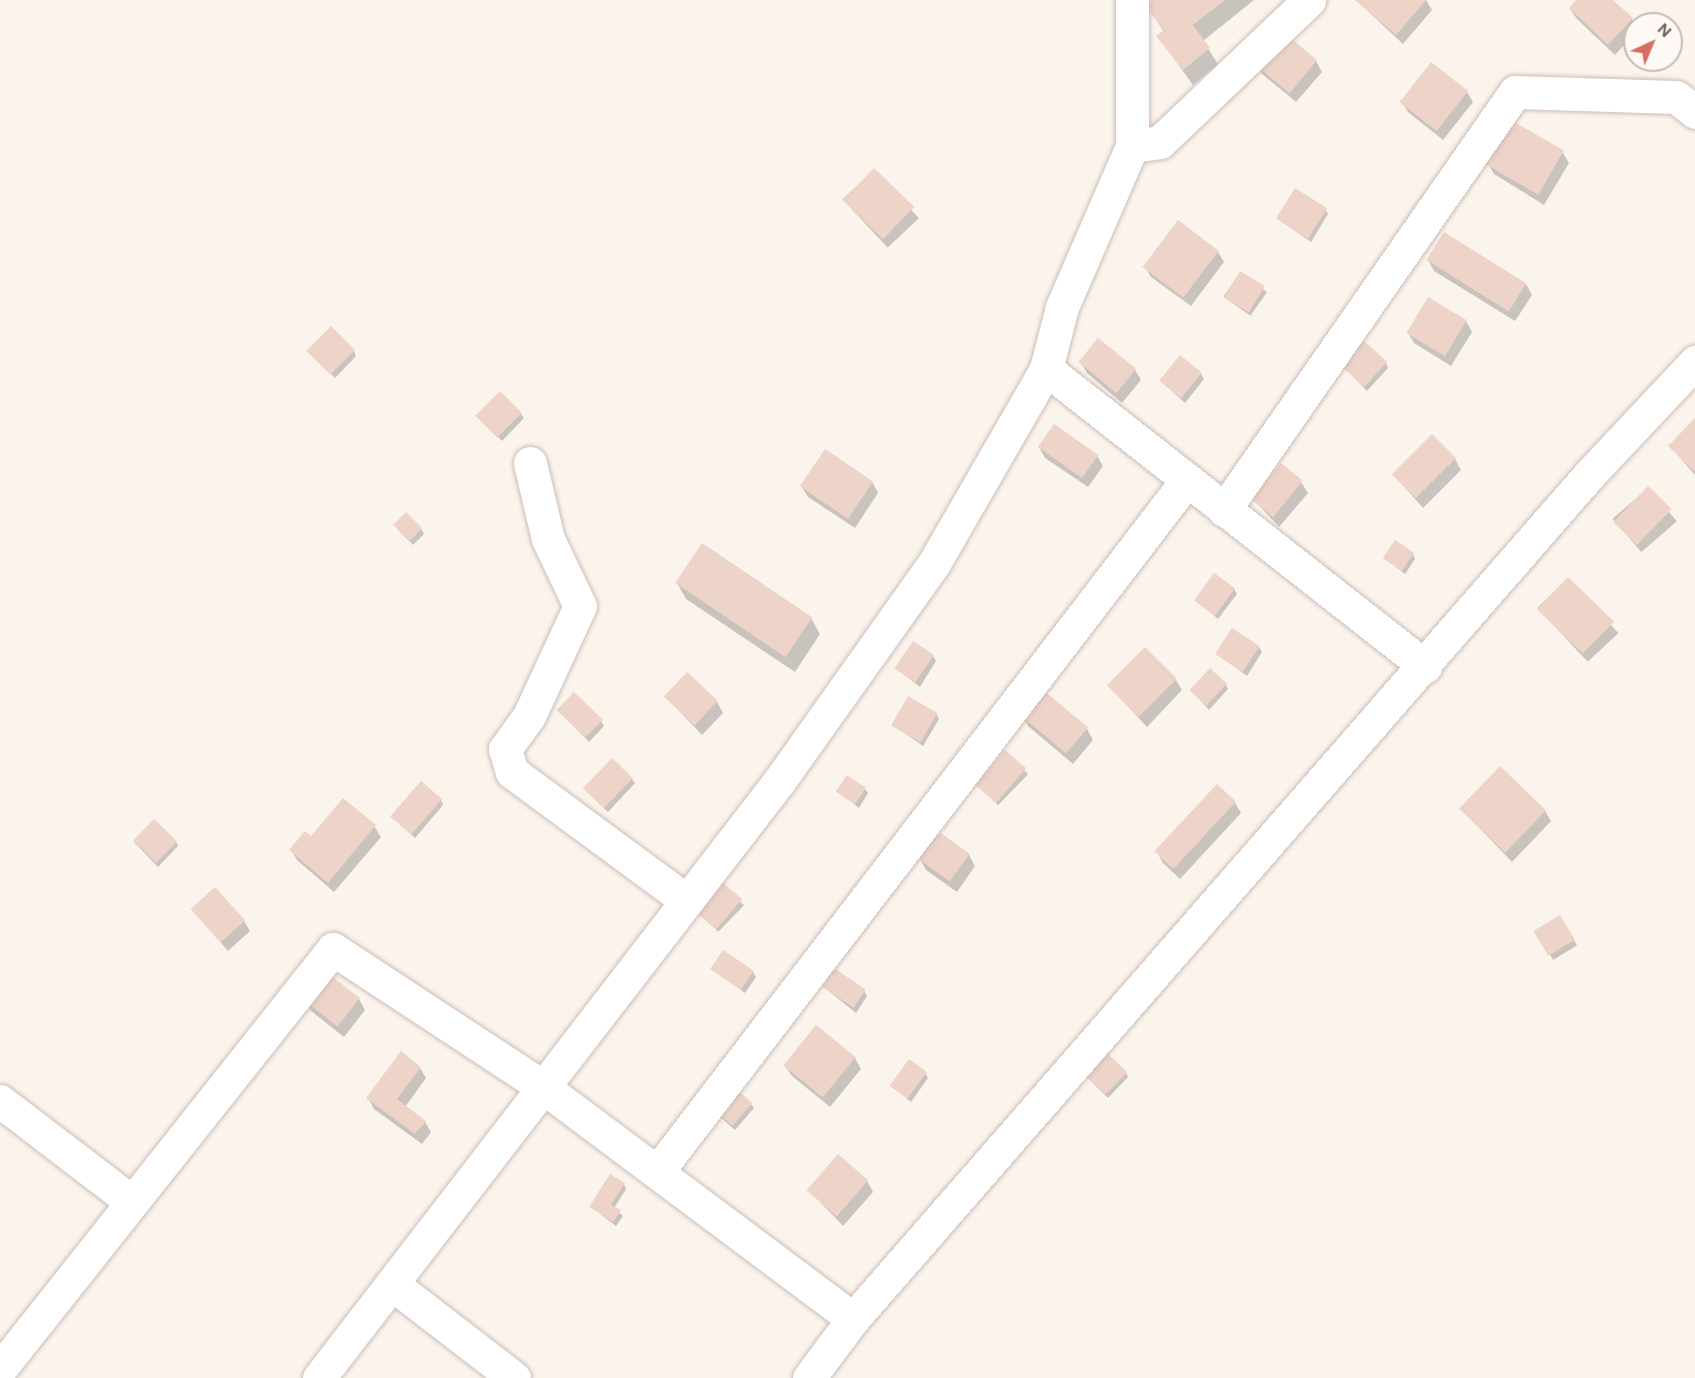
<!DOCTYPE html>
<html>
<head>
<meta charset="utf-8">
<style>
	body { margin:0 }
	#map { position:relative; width:1695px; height:1378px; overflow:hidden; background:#fbf4ed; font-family:"DM Sans",sans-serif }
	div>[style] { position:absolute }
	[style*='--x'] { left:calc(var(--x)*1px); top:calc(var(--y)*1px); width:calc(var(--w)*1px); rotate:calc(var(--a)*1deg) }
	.shadow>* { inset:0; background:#0003; transform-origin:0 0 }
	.building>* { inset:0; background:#edd3c8; transform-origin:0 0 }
	.roads { filter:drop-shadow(0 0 2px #cdbcb4) drop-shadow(0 0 2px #cdbcb4) }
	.street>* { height:33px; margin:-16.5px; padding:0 16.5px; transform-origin:16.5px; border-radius:16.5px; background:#fff }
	span { translate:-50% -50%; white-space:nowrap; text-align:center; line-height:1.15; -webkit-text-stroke:5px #fef9f4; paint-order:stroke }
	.north { position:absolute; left:1623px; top:12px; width:60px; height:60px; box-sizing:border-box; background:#fef9f4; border:2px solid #c7bab3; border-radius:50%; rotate:44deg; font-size:16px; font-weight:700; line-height:24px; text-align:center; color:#745b52 }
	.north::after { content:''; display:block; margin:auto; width:21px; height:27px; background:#d66f62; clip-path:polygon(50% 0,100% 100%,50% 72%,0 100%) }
</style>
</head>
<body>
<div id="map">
	<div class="shadow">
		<i style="clip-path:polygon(1154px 0,1254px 0,1203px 41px,1218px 64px,1193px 85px,1158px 36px,1164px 32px,1147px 6px)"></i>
		<i style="clip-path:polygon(1356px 0,1426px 0,1432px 10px,1403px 44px)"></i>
		<i style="clip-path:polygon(1578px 0,1611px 0,1632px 19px,1635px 33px,1615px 55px,1577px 19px,1570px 9px)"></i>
		<i style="clip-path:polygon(1316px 61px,1322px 72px,1296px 102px,1262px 74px,1256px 63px)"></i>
		<i style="clip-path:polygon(1467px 92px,1473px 102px,1443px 140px,1408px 112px,1402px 102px)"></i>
		<i style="clip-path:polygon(1512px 122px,1563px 153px,1569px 163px,1544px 205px,1494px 174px,1488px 164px)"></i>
		<i style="left:874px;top:170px;width:66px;height:43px;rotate:47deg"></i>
		<i style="clip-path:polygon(1325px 209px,1328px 214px,1311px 242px,1278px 219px)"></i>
		<i style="clip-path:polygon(1218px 252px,1224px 262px,1191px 306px,1151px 277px,1145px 267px)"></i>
		<i style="clip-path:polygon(1428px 260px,1526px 284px,1532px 295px,1515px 321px,1434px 271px)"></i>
		<i style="left:1240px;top:273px;width:33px;height:29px;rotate:35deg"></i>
		<i style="clip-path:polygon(1466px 321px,1472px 332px,1451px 366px,1414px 343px,1408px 333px)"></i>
		<i style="clip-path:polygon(309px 351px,354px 351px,356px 356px,335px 378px)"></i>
		<i style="clip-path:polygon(1081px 363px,1135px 370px,1141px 380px,1122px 403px,1087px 373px)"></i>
		<i style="clip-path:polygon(1386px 363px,1388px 368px,1367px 391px,1343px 366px)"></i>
		<i style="clip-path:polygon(1201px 374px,1204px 379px,1185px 403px,1161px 381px)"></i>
		<i style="clip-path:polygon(521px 414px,524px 418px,502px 441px,478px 416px)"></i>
		<i style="clip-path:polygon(1695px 420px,1695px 475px,1670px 446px)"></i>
		<i style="clip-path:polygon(1039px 447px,1097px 456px,1103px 466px,1088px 487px,1045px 458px)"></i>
		<i style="clip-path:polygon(826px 451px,872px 482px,878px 493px,855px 528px,808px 497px,802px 487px)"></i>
		<i style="clip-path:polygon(1455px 459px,1461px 470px,1423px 508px,1394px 475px)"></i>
		<i style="clip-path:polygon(1301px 482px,1308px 493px,1279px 527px,1253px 499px)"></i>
		<i style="left:1648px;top:488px;width:44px;height:47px;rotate:49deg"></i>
		<i style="clip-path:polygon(421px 529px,424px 534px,413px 545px,398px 530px)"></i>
		<i style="clip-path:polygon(1413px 554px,1415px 559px,1405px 574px,1385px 558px)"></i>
		<i style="left:1568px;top:579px;width:74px;height:42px;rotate:47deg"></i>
		<i style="clip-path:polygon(677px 583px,811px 618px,820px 634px,795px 672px,686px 599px)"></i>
		<i style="clip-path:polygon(1234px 589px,1237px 594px,1218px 619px,1197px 601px)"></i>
		<i style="clip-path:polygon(1259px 647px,1262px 652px,1247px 676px,1217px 654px)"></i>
		<i style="clip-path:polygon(933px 656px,936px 661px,920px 687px,897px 669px)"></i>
		<i style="clip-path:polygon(1176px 680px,1182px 690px,1147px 727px,1109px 686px)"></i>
		<i style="clip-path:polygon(1226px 685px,1228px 689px,1209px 710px,1191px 690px)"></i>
		<i style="clip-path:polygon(1042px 692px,1087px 729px,1093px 740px,1073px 764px,1028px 726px,1022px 715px)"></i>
		<i style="clip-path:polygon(666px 697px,717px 702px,723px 713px,702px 735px)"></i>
		<i style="clip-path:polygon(559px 711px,601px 721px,604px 726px,589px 742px)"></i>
		<i style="clip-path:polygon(936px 714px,939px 719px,923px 746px,893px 725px)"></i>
		<i style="left:1005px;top:752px;width:32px;height:43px;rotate:44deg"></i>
		<i style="clip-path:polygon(632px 779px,635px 783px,608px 812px,585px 789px)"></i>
		<i style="clip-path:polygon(865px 789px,868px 793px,859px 808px,839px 792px)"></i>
		<i style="clip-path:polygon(441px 800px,443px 805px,415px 838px,393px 817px)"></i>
		<i style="clip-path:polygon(1235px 803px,1241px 813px,1180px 879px,1163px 863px,1157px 852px)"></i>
		<i style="clip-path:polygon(1461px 809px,1545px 811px,1551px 821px,1512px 862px)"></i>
		<i style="clip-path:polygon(374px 826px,381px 837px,334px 892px,297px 860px,291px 850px)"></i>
		<i style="clip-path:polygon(134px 842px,176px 842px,178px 846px,158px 867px)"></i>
		<i style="clip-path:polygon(969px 855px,975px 866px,957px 892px,926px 870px,920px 859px)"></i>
		<i style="left:721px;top:883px;width:32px;height:37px;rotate:44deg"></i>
		<i style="clip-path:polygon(193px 910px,244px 921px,250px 931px,228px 951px)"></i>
		<i style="left:1560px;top:918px;width:32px;height:28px;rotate:58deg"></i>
		<i style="clip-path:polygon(712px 969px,753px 972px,756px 977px,745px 993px)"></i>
		<i style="clip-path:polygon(820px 984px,864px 991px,867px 996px,856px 1013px)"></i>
		<i style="clip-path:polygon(359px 999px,365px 1010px,344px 1037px,311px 1011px,305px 1000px)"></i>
		<i style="clip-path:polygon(817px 1027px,855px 1058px,861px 1069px,830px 1107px,792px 1076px,785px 1066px)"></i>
		<i style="clip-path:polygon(420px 1068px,426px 1078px,405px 1107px,425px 1122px,431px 1132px,422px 1144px,374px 1109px,368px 1098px)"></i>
		<i style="clip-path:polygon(925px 1073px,928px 1078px,911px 1102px,891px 1085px)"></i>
		<i style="clip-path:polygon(1126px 1073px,1128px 1077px,1108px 1098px,1085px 1075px)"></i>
		<i style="clip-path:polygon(751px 1104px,754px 1108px,735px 1130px,719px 1116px)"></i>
		<i style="clip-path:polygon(867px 1181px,873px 1192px,843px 1226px,809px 1190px)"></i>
		<i style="clip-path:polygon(624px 1184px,626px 1189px,614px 1208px,623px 1216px,616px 1226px,591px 1207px)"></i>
	</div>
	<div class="building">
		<i style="clip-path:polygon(1152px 0,1225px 0,1193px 25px,1210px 48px,1183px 70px,1156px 36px,1164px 30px,1145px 6px)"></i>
		<i style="clip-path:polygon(1355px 0,1426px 0,1396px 35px)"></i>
		<i style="clip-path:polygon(1576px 0,1613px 0,1633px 18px,1608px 45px,1569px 8px)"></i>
		<i style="left:1281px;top:30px;width:47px;height:43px;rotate:40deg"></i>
		<i style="left:1431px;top:62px;width:47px;height:51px;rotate:38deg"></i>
		<i style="left:1511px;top:120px;width:61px;height:51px;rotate:30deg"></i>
		<i style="left:874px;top:168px;width:56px;height:45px;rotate:44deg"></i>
		<i style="left:1295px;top:188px;width:38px;height:36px;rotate:32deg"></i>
		<i style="left:1178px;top:220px;width:51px;height:59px;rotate:37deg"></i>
		<i style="left:1444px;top:232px;width:97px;height:33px;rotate:32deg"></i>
		<i style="left:1240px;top:271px;width:29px;height:31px;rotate:31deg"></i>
		<i style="left:1428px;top:297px;width:45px;height:42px;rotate:31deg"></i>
		<i style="left:331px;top:326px;width:34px;height:35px;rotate:45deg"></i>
		<i style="left:1098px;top:338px;width:49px;height:31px;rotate:39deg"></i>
		<i style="left:1364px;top:341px;width:31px;height:34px;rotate:42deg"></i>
		<i style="left:1180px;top:355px;width:28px;height:33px;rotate:39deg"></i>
		<i style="left:500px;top:391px;width:31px;height:35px;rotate:45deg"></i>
		<i style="clip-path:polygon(1695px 418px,1695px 472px,1668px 446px)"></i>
		<i style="left:1054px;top:424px;width:54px;height:28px;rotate:35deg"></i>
		<i style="left:1432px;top:434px;width:34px;height:57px;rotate:45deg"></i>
		<i style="left:825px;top:449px;width:58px;height:45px;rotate:34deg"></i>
		<i style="left:1281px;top:463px;width:28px;height:47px;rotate:39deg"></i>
		<i style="left:1648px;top:486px;width:33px;height:50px;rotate:44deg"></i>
		<i style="left:406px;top:512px;width:23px;height:18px;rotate:45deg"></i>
		<i style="left:1395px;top:540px;width:23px;height:22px;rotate:34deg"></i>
		<i style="left:702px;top:543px;width:133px;height:48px;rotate:34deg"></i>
		<i style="left:1214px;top:573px;width:26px;height:34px;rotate:36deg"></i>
		<i style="left:1568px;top:577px;width:64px;height:45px;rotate:44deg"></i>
		<i style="left:1232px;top:628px;width:33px;height:31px;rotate:33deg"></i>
		<i style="left:913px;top:641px;width:25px;height:33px;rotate:34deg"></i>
		<i style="left:1145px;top:647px;width:45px;height:54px;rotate:45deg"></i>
		<i style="left:1210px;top:668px;width:23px;height:30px;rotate:43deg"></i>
		<i style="left:687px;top:672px;width:42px;height:34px;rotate:43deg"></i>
		<i style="left:1042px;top:689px;width:60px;height:34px;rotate:40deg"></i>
		<i style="left:574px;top:692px;width:40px;height:25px;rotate:44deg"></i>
		<i style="left:908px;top:696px;width:34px;height:34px;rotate:30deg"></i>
		<i style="left:1005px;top:750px;width:28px;height:46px;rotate:41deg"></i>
		<i style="left:612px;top:758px;width:29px;height:42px;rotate:44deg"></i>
		<i style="left:1500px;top:766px;width:64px;height:59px;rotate:44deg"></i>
		<i style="left:847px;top:775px;width:23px;height:20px;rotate:34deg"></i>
		<i style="left:421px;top:781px;width:28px;height:47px;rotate:41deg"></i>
		<i style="left:1217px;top:784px;width:26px;height:92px;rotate:43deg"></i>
		<i style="clip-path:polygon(343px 798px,376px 825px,328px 883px,289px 850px,305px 831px,311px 836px)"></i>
		<i style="left:154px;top:819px;width:32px;height:30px;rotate:44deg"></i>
		<i style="left:938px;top:831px;width:39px;height:34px;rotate:36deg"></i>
		<i style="left:721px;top:881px;width:28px;height:40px;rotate:41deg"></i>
		<i style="left:215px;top:887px;width:45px;height:33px;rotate:48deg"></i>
		<i style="left:1560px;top:915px;width:29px;height:31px;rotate:59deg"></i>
		<i style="left:723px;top:950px;width:37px;height:23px;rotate:34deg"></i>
		<i style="left:831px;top:966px;width:42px;height:22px;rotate:34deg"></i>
		<i style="left:325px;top:971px;width:44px;height:36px;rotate:38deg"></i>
		<i style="left:816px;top:1025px;width:51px;height:52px;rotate:39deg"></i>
		<i style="left:1102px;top:1048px;width:35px;height:31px;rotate:44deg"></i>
		<i style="clip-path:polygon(401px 1051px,421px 1067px,397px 1099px,426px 1121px,415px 1134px,366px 1098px)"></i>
		<i style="left:909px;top:1059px;width:22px;height:33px;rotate:36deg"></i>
		<i style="left:735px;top:1088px;width:23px;height:30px;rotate:41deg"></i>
		<i style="left:838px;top:1154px;width:40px;height:48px;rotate:41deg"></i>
		<i style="clip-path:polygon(610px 1174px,625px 1183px,611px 1205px,621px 1210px,613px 1222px,589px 1207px)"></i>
	</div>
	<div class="roads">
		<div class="street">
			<i style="--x:1132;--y:146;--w:28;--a:-8"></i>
			<i style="--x:1160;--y:142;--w:206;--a:-43.6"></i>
			<i style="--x:1046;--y:369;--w:482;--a:38.1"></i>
			<i style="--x:530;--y:463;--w:78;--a:76.7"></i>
			<i style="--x:548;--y:539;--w:74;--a:64.5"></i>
			<i style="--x:580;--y:606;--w:121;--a:114.9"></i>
			<i style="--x:529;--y:716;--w:41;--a:126"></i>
			<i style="--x:505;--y:749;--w:24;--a:73"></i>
			<i style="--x:512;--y:772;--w:217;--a:36.4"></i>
			<i style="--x:1224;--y:510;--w:509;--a:-55.16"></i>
			<i style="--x:1515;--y:92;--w:161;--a:1.8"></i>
			<i style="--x:1676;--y:97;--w:24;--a:38"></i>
			<i style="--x:0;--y:1101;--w:166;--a:37.4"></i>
			<i style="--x:657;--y:1172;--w:872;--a:-52.55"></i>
			<i style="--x:392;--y:1284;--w:154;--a:37.6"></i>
			<i style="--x:0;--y:1369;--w:536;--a:-51.59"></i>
			<i style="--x:333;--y:949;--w:251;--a:33.3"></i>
			<i style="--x:543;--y:1087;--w:387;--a:36.8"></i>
			<i style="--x:319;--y:1378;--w:755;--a:-52.37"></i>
			<i style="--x:780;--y:780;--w:264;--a:-54.6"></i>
			<i style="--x:933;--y:565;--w:226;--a:-60"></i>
			<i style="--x:1046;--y:369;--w:64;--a:-75.5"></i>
			<i style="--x:1062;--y:307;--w:176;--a:-66.5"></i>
			<i style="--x:1132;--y:146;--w:146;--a:-90"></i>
			<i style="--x:809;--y:1378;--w:74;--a:-53.3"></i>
			<i style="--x:853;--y:1319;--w:1121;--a:-48.91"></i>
			<i style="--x:1590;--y:474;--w:154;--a:-46.8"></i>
		</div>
	</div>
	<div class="north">N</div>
</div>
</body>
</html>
